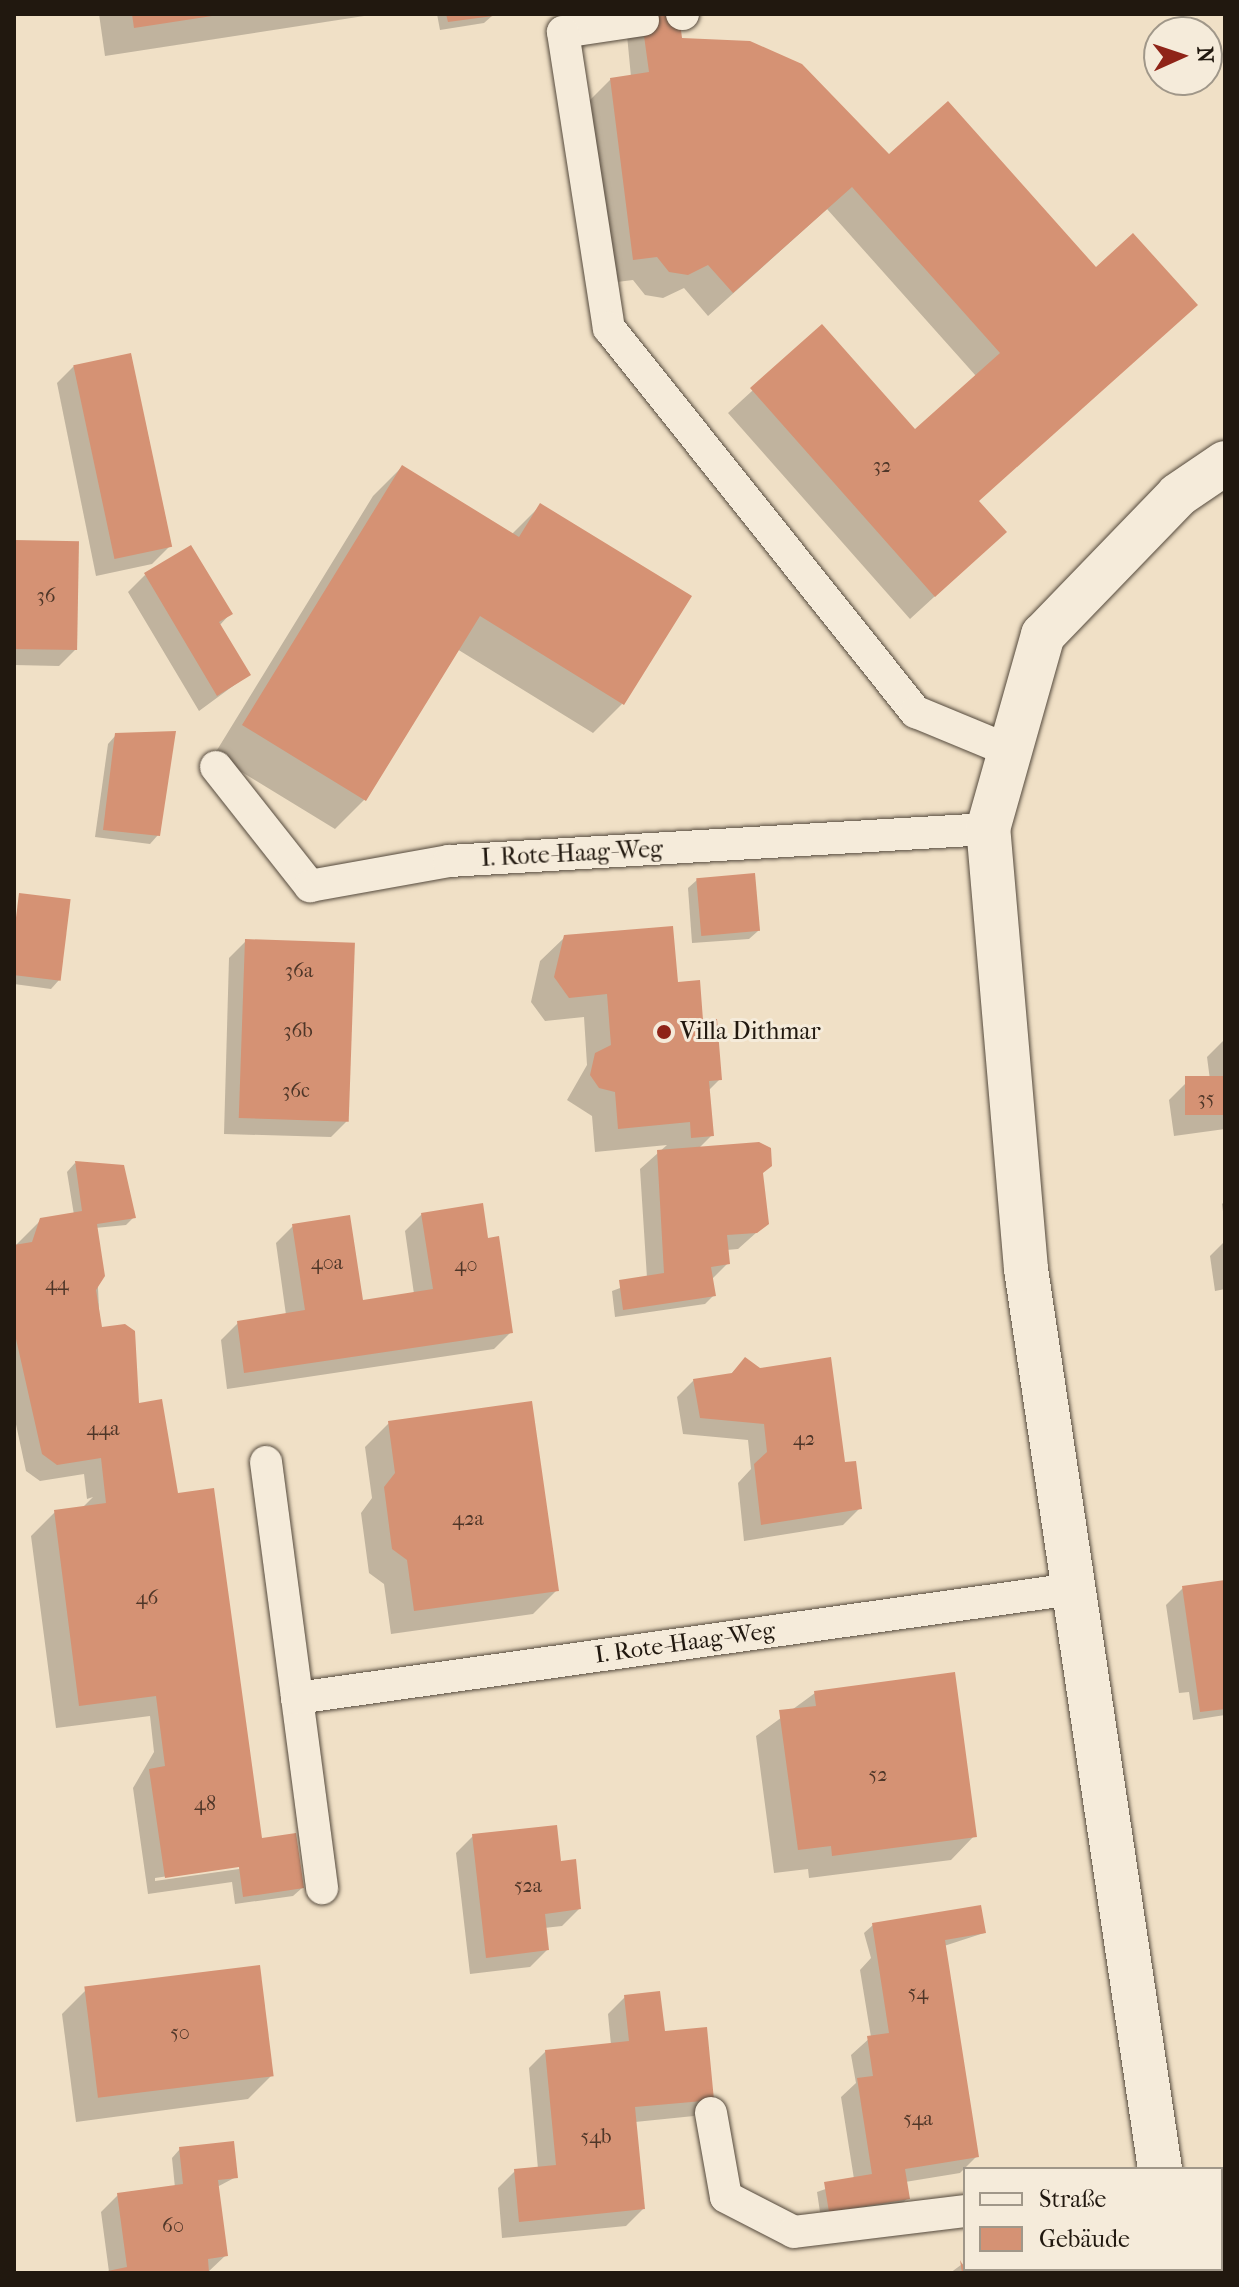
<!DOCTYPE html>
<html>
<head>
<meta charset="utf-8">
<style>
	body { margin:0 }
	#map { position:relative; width:1239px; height:2287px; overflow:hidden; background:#f0e0c6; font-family:"IM FELL French Canon",serif }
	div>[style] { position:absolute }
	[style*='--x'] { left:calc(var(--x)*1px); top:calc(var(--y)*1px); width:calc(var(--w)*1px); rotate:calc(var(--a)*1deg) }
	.shadow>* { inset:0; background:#0003 }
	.building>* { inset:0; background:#d59274; transform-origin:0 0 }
	.roads { filter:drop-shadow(0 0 2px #554a3d) drop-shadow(0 0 2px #554a3d) }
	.service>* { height:32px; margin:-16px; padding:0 16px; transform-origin:16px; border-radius:16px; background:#f5ebda }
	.minor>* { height:44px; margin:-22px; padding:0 22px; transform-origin:22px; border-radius:22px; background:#f5ebda }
	.dots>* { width:22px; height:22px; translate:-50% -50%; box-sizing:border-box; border:4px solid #f5ebda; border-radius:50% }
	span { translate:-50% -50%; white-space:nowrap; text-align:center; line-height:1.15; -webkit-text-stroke:6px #f5ebda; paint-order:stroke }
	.number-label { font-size:20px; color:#4e3628 }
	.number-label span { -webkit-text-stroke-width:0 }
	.street-label { font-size:24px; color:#21180f }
	.poi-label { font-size:24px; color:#21180f }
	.left { translate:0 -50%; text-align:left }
	.frame { position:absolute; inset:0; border:16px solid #21180f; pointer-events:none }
	.legend { position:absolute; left:963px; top:2167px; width:260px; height:104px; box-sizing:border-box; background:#f5ebda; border:2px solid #a09789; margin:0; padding:10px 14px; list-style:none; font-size:24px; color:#21180f }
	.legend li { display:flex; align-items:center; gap:16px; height:40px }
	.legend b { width:40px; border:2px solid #a09789 }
	.north { position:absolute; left:1143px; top:16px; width:80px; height:80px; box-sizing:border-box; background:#f5ebda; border:2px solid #a09789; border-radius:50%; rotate:87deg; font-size:22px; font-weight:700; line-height:32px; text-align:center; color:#21180f }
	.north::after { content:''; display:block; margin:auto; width:28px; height:36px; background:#8f2418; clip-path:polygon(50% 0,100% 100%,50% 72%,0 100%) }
</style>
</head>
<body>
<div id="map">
	<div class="shadow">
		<i style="clip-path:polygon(99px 14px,377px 14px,105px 56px)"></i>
		<i style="clip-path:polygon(437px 14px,493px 14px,493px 15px,484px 23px,440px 30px)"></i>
		<i style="clip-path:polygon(625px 14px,1096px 270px,977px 502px,1005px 532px,910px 619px,728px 413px,822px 327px,915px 431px,976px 376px,827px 209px,708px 316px,684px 288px,663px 298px,645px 295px,633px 280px,609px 283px,587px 103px,611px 79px,631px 77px)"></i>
		<i style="clip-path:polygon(74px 366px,169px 547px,152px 564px,96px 576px,57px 383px)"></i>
		<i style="clip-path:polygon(402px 467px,511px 535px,540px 506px,622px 704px,593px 733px,457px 649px,364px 800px,335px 829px,214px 755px,373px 496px)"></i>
		<i style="clip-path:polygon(14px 542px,76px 649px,59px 666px,14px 665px)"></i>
		<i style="clip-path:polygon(145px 575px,230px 614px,219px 626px,248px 675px,199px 711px,128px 592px)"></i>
		<i style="clip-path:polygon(116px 735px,158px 835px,150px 844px,95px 837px,108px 744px)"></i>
		<i style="clip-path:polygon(697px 880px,758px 931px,749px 939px,692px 943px,688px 888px)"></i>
		<i style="clip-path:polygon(20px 895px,59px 980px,51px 989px,14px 984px)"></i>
		<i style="clip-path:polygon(565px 937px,676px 984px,702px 1022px,720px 1079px,708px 1091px,712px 1135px,698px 1149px,761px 1174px,767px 1223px,738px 1249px,726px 1250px,728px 1263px,711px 1280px,714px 1295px,705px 1304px,615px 1317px,612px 1291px,647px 1278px,640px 1169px,667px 1145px,595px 1152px,592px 1116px,567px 1100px,587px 1065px,584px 1017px,545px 1021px,531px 1002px,540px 961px)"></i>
		<i style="clip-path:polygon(246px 941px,348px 1120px,331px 1137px,224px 1134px,229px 958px)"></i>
		<i style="clip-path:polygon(1224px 1040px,1225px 1129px,1174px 1136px,1169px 1100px,1186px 1083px,1210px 1080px,1207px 1057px)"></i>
		<i style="clip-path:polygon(evenodd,75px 1163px,134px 1217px,126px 1225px,95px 1228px,100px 1329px,176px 1496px,260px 1842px,302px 1888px,293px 1896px,235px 1904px,232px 1882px,148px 1894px,133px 1788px,154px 1752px,150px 1716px,56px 1728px,31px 1536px,55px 1512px,82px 1508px,93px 1497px,87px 1499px,84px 1474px,40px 1481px,26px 1471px,14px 1415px,14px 1247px,41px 1220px,74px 1215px,67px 1172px,75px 1163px,244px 1865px,239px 1869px,155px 1881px,155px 1878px,244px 1865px)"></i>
		<i style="clip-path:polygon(1225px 1201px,1225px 1227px,1222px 1204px)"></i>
		<i style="clip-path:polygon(422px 1214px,486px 1240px,511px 1332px,494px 1349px,227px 1389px,221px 1340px,238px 1323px,286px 1315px,276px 1243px,293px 1226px,361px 1302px,414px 1294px,405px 1231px)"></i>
		<i style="clip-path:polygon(1225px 1241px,1225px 1289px,1215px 1291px,1210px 1256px)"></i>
		<i style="clip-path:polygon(745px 1359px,844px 1465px,860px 1508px,843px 1525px,744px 1541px,738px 1483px,751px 1469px,748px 1440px,683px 1434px,677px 1397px,694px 1380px,730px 1375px)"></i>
		<i style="clip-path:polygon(389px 1423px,557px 1590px,533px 1614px,391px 1634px,384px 1584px,369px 1573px,361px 1513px,372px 1498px,365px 1447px)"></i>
		<i style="clip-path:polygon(1225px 1582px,1225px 1715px,1193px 1720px,1189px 1692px,1179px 1693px,1166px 1605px,1183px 1588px)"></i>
		<i style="clip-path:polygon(815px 1693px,974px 1836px,951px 1860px,809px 1878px,808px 1869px,774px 1873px,756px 1736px)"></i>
		<i style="clip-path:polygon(473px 1836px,559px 1864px,579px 1909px,562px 1926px,544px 1928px,547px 1950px,530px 1967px,470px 1974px,456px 1853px)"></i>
		<i style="clip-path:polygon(873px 1925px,984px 1933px,944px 1946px,977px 2156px,960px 2173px,905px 2182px,908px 2198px,899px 2206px,821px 2219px,817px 2192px,854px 2179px,841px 2097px,856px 2083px,851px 2055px,871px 2037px,860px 1970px,871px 1958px,864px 1933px)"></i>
		<i style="clip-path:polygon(86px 1990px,272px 2075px,248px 2099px,76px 2122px,62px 2014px)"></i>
		<i style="clip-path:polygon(625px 1997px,711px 2099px,694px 2116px,635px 2122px,643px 2209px,626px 2226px,502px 2238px,498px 2188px,515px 2171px,538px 2169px,529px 2068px,546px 2051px,611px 2045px,608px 2014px)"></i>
		<i style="clip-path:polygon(180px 2149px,236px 2177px,217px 2187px,226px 2255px,207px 2273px,99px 2273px,109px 2272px,101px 2212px,118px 2195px,175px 2188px,172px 2158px)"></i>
		<i style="clip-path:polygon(965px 2262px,965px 2269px,1085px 2273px,950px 2273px)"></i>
	</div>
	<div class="building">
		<i style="clip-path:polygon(132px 14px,212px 14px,212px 16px,134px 28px)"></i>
		<i style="clip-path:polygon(446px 14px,493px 14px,493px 16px,448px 22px)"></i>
		<i style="clip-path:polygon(641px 14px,679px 14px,682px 38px,750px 41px,802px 64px,889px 154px,948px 101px,1096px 267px,1133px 233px,1198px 305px,979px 501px,1007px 532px,935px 597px,750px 388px,822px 324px,915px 429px,1000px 353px,852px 187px,733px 293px,708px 265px,688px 275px,669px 272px,657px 257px,633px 260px,610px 78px,649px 72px)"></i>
		<i style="left:131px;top:353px;width:198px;height:59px;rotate:78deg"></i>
		<i style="clip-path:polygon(402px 465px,519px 537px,540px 503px,692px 596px,624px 705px,480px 616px,366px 801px,242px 725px)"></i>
		<i style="left:14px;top:540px;width:65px;height:109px;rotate:1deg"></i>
		<i style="clip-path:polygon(191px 545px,233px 614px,219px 622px,251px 675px,217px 696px,144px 573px)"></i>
		<i style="clip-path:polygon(176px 731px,160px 836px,103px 830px,115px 733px)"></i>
		<i style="left:755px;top:873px;width:58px;height:59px;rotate:85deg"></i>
		<i style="left:19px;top:893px;width:52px;height:82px;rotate:7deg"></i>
		<i style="clip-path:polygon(673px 926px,678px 982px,700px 980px,703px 1020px,717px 1019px,722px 1080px,709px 1081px,714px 1136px,691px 1138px,690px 1122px,618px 1129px,615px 1092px,599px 1088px,590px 1075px,595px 1053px,611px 1045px,607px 994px,569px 998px,554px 977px,564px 935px)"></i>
		<i style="left:245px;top:939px;width:110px;height:179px;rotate:2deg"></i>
		<i style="left:1225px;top:1076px;width:39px;height:40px;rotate:90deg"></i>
		<i style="clip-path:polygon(759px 1142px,771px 1148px,772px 1166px,763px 1173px,769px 1224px,757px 1233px,727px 1235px,730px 1264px,711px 1267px,716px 1296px,623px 1310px,619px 1280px,664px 1273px,657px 1150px)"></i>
		<i style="clip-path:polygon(75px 1161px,124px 1165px,136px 1218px,97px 1224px,105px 1276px,96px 1290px,102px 1327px,125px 1324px,135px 1331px,139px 1403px,162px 1399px,178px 1493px,214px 1488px,262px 1838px,296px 1833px,304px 1888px,243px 1897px,239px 1867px,165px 1878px,149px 1769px,165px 1766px,156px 1696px,79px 1706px,54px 1510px,106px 1503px,101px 1458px,57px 1465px,42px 1454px,14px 1330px,14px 1245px,32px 1242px,40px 1218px,82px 1211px)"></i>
		<i style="clip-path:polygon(483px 1203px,488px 1238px,499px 1236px,513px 1333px,244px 1373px,237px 1321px,305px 1310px,292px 1224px,350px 1215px,363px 1300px,433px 1289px,421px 1213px)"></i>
		<i style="clip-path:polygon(745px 1357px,760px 1368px,831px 1357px,845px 1462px,856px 1461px,862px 1509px,761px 1525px,754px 1464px,767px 1452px,764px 1424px,700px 1418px,693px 1379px,732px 1373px)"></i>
		<i style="clip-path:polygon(532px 1401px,559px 1591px,414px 1611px,407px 1560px,392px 1549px,384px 1487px,395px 1473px,388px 1421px)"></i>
		<i style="clip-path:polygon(1225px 1580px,1225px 1709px,1200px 1712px,1182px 1586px)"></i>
		<i style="clip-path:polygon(955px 1672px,977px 1837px,832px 1856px,831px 1846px,798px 1850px,779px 1710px,816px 1706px,814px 1691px)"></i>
		<i style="clip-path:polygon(557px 1825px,561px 1861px,576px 1859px,581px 1909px,545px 1914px,549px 1950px,486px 1958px,472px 1834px)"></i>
		<i style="clip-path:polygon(981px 1905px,986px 1933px,945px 1940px,979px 2157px,905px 2169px,910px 2199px,829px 2212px,824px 2182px,872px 2174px,857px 2078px,873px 2076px,867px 2036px,889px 2033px,872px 1923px)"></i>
		<i style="left:260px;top:1965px;width:112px;height:177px;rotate:83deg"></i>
		<i style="clip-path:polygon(660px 1991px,665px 2031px,707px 2027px,714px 2100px,635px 2107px,645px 2209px,519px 2222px,514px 2169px,556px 2165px,545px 2050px,629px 2041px,624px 1995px)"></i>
		<i style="clip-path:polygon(234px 2141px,238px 2178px,218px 2180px,228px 2256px,208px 2259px,209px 2273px,98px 2273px,127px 2267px,117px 2193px,183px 2184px,179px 2147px)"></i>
		<i style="clip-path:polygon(960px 2260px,965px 2269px,1087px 2273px,962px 2273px)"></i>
	</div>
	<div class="roads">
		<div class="service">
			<i style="--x:682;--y:14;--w:1;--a:0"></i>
			<i style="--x:643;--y:20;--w:81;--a:171.5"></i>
			<i style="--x:563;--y:32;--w:300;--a:81.2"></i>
			<i style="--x:609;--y:328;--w:492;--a:51.4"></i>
			<i style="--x:916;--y:712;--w:102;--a:22.5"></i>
			<i style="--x:216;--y:767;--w:152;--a:51.7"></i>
			<i style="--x:310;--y:886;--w:141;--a:-10.2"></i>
			<i style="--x:449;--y:861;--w:540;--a:-3.4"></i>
			<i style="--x:266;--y:1462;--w:430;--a:82.5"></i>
			<i style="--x:297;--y:1698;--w:784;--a:-8"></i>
			<i style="--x:711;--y:2113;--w:85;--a:79.9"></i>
			<i style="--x:726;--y:2197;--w:76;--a:27.2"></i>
			<i style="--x:794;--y:2232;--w:172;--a:-7"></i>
		</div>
		<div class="minor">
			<i style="--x:1160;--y:2169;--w:910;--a:-98.47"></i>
			<i style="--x:1026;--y:1269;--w:442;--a:-94.9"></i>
			<i style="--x:988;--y:829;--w:202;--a:-74.2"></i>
			<i style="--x:1043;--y:635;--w:194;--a:-46"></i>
			<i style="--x:1178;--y:495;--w:57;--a:-34.2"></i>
			<i style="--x:1174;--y:2269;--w:4;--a:76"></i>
		</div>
	</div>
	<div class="dots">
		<i style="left:664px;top:1032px;background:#8f2418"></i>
	</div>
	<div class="number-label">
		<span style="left:882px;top:465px">32</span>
		<span style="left:46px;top:595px">36</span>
		<span style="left:299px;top:970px">36a</span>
		<span style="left:298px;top:1030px">36b</span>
		<span style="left:296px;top:1090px">36c</span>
		<span style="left:1206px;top:1098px">35</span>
		<span style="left:327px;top:1262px">40a</span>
		<span style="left:466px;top:1264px">40</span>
		<span style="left:57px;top:1283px">44</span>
		<span style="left:103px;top:1428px">44a</span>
		<span style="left:804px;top:1438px">42</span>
		<span style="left:468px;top:1518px">42a</span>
		<span style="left:147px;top:1597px">46</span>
		<span style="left:878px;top:1774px">52</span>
		<span style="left:205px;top:1803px">48</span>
		<span style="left:528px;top:1885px">52a</span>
		<span style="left:918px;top:1992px">54</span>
		<span style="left:180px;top:2032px">50</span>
		<span style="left:918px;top:2118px">54a</span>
		<span style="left:596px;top:2136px">54b</span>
		<span style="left:173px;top:2225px">60</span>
	</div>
	<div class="street-label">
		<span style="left:572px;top:854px;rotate:-3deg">I. Rote-Haag-Weg</span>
		<span style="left:685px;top:1643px;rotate:-8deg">I. Rote-Haag-Weg</span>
	</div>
	<div class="poi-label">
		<span class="left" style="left:680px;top:1032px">Villa Dithmar</span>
	</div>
	<div class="frame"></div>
	<ul class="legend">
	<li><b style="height:10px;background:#f5ebda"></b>Straße</li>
	<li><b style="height:22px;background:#d59274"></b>Gebäude</li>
	</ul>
	<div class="north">N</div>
</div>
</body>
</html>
